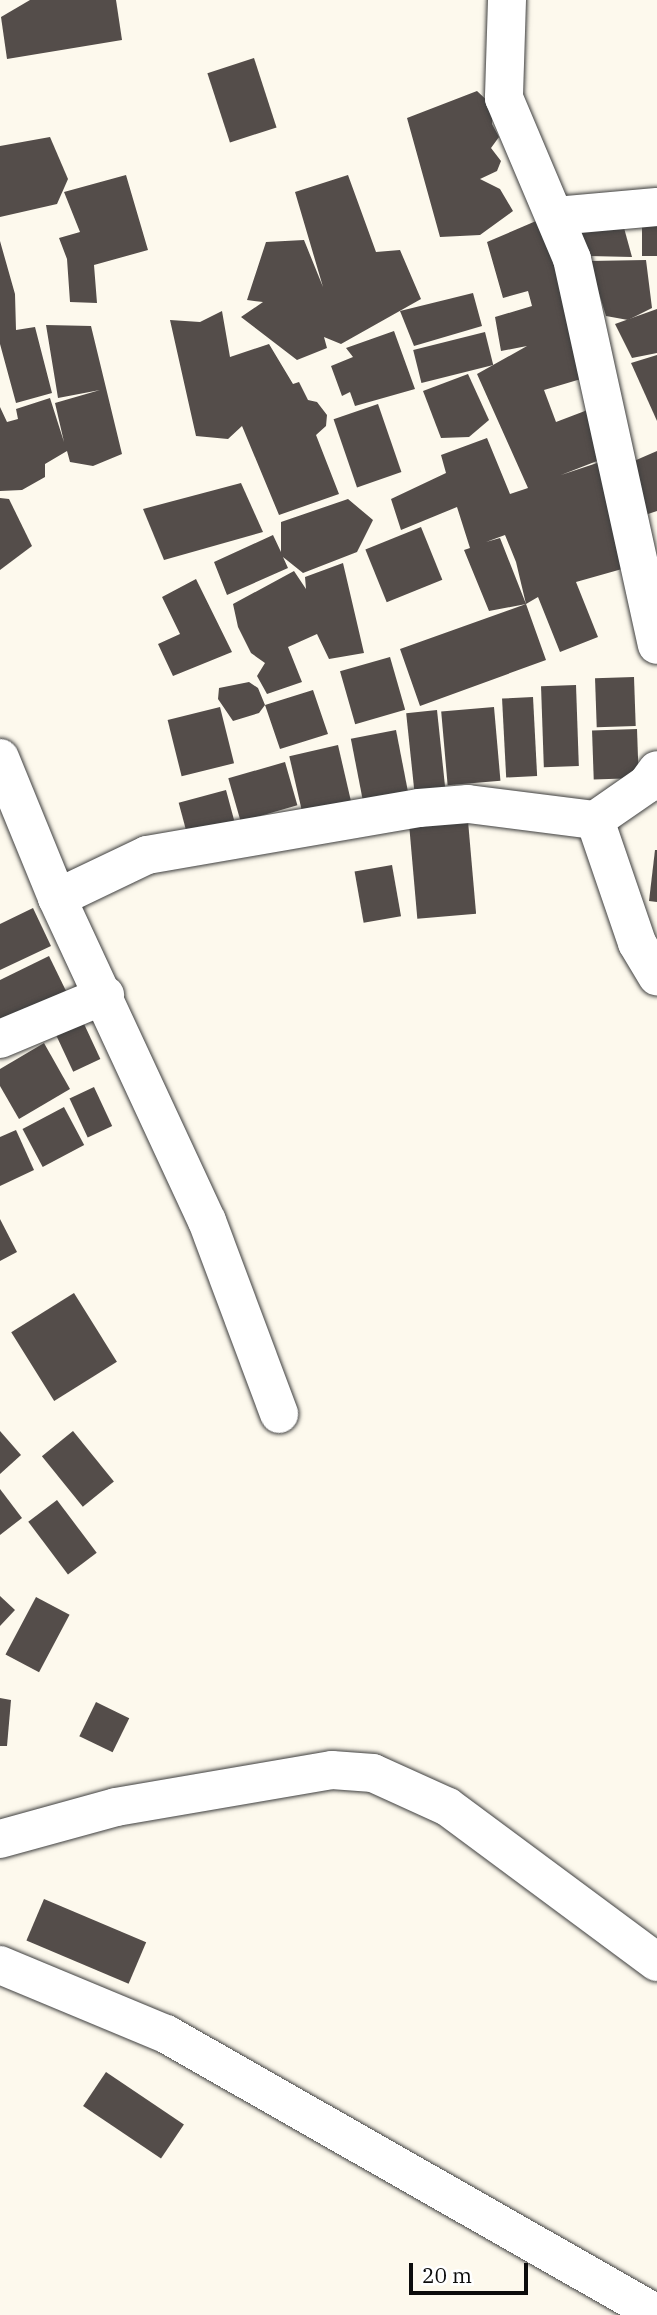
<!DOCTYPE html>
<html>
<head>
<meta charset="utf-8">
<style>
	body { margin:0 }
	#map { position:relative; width:657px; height:2315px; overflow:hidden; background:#fdf9ed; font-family:"IBM Plex Serif",serif }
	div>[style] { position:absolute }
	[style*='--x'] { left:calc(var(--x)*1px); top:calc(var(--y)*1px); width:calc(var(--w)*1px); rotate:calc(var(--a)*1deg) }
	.building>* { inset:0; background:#544d4a; transform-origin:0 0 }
	.roads { filter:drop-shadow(0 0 2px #3f3f3f) drop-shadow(0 0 2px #3f3f3f) }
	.minor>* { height:38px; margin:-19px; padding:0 19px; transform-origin:19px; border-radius:19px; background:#fff }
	span { translate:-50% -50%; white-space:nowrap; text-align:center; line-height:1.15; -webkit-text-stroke:7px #fff; paint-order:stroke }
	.scale { position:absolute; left:409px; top:2263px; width:119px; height:32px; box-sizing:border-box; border:4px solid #0c0c0c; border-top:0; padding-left:9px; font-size:21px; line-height:24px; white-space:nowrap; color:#0c0c0c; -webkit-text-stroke:5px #fff; paint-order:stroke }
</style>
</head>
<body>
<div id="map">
	<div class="building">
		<i style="clip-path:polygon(30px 0,116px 0,122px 40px,7px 59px,1px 17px)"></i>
		<i style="left:254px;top:58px;width:73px;height:49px;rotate:72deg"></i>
		<i style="clip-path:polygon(477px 91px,493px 106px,492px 124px,499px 137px,491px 148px,501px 161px,497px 171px,480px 179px,500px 189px,513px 211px,480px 235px,440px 237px,407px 118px)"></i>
		<i style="clip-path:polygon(50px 137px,68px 179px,57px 204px,0 217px,0 146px)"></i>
		<i style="clip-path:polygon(126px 175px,148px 250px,94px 265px,97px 303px,70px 302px,67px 259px,59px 238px,80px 232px,64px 192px)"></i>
		<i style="clip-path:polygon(348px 175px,376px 252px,400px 250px,421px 299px,341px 344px,324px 337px,327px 348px,297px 360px,241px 317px,263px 302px,247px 300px,266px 242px,304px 240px,323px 287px,295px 192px)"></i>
		<i style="clip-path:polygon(evenodd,550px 215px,591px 376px,544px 390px,556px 422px,598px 406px,610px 456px,561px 475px,603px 461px,622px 569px,576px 582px,598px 637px,560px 652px,538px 597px,526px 604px,546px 660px,420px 706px,400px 649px,526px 604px,489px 611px,464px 550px,470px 548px,457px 507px,401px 530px,391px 499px,446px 473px,441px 455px,487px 438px,510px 494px,528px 488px,477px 374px,527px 346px,501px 351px,495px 317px,532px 306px,528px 291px,503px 298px,487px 242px,550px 215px,505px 535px,516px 562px,526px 604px,500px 538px,486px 542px,505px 535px)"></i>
		<i style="clip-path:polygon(621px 217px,632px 257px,589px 256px,578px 221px)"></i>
		<i style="left:657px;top:226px;width:30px;height:15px;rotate:90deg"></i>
		<i style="clip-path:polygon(0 241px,15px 294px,16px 330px,35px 327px,52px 393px,16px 403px,0 344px)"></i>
		<i style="clip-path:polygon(646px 260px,652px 308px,628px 320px,606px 316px,589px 261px)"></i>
		<i style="clip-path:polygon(473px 293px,482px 326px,414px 346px,400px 311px)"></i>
		<i style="clip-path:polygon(657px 309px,657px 353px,632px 358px,615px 324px)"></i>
		<i style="clip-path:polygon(222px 311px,230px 357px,269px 344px,293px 384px,299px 382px,308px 400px,317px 402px,327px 415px,326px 426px,316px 435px,339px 494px,279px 515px,242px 426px,228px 439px,196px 436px,170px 320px,200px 322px)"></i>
		<i style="clip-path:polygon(46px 325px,91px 326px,122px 454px,93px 466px,70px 462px,67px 451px,45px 464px,45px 477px,22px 490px,0 491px,0 407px,7px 422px,18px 419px,16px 409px,50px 398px,64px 442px,55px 403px,100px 390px,58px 398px)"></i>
		<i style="clip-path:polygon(394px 331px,415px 389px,355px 406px,350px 392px,342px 396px,331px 366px,353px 357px,346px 348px)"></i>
		<i style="left:485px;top:332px;width:34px;height:74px;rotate:76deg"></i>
		<i style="clip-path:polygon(657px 355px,657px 421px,631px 363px)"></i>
		<i style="clip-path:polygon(468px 374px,489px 420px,469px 437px,441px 438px,423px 391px)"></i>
		<i style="left:378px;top:404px;width:72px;height:47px;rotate:71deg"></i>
		<i style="clip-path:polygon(657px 451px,657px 511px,642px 516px,627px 464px)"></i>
		<i style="clip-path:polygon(241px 483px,263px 532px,164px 560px,143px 509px)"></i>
		<i style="clip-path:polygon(0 498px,9px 499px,32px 546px,0 570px)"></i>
		<i style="clip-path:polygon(348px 499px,373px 520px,357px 552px,303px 573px,283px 557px,288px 568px,227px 595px,214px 562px,273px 535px,281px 552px,281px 522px)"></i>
		<i style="left:421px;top:527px;width:57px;height:60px;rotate:68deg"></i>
		<i style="clip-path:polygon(343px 563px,364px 653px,329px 659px,317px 634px,288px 647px,302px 682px,267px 694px,257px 676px,265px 663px,251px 653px,238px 627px,233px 604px,294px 571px,306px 589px,305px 577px)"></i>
		<i style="clip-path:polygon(196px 579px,232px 652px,173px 676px,158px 644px,180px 634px,162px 597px)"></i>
		<i style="left:390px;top:657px;width:55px;height:52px;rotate:74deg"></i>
		<i style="left:634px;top:677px;width:49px;height:39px;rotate:88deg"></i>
		<i style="clip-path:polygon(249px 682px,258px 688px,265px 705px,313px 690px,328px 734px,280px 749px,265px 705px,259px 713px,233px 721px,218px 699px,219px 688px)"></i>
		<i style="left:576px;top:685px;width:81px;height:35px;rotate:88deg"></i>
		<i style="left:533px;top:697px;width:79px;height:31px;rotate:87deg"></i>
		<i style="left:220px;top:707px;width:58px;height:54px;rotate:76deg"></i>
		<i style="left:494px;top:707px;width:74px;height:53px;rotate:85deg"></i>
		<i style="left:437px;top:710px;width:80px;height:31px;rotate:84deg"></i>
		<i style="left:637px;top:729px;width:49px;height:45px;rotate:88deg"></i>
		<i style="left:396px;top:730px;width:70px;height:46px;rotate:79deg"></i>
		<i style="left:338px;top:745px;width:65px;height:50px;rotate:77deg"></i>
		<i style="left:285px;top:762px;width:45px;height:59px;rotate:74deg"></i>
		<i style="left:226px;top:790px;width:35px;height:49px;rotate:75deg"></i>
		<i style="left:468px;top:821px;width:93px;height:59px;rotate:85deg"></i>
		<i style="clip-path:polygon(655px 850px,657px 850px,657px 902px,649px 901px)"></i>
		<i style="left:392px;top:865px;width:52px;height:38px;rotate:80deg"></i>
		<i style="clip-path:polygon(33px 908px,51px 946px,0 970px,0 924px)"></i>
		<i style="clip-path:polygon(49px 956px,68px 995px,0 1027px,0 980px)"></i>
		<i style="left:78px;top:1011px;width:53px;height:30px;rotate:65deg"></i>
		<i style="clip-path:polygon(44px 1043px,70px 1089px,19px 1119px,0 1086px,0 1069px)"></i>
		<i style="left:94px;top:1087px;width:43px;height:27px;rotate:65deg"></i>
		<i style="left:64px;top:1107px;width:43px;height:47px;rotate:62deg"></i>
		<i style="clip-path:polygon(16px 1130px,34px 1170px,0 1186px,0 1137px)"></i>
		<i style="clip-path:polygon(0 1219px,17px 1252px,0 1261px)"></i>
		<i style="left:74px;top:1293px;width:81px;height:74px;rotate:58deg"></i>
		<i style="clip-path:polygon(0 1431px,21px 1455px,0 1474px)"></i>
		<i style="left:73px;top:1431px;width:65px;height:40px;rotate:51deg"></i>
		<i style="clip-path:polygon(0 1489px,22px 1518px,0 1535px)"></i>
		<i style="left:57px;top:1500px;width:66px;height:36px;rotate:53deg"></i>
		<i style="clip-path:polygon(0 1596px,15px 1610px,0 1626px)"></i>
		<i style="left:36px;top:1597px;width:38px;height:65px;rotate:28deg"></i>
		<i style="clip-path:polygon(0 1698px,11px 1700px,7px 1746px,0 1746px)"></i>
		<i style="left:96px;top:1702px;width:37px;height:38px;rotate:26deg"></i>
		<i style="left:44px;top:1899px;width:111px;height:45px;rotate:23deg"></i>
		<i style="left:106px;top:2072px;width:94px;height:41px;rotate:34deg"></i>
	</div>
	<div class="roads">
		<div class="minor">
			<i style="--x:507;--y:0;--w:98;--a:91.8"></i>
			<i style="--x:504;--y:98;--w:175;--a:67.1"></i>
			<i style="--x:572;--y:259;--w:395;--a:77.6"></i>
			<i style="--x:556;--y:216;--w:101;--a:-5.1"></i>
			<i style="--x:0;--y:758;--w:151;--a:67.8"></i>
			<i style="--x:57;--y:898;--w:356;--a:65.1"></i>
			<i style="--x:207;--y:1221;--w:206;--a:69.5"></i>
			<i style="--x:595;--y:820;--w:63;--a:-34.7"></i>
			<i style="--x:647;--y:784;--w:17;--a:-54"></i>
			<i style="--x:57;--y:898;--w:100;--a:-25.5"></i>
			<i style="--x:147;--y:855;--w:276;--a:-9.8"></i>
			<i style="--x:419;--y:808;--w:49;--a:-4.7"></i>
			<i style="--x:468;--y:804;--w:128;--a:7.2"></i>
			<i style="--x:595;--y:820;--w:130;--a:71.1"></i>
			<i style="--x:637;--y:943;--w:39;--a:59"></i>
			<i style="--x:0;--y:1039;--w:114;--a:-22.7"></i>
			<i style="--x:0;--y:1839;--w:120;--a:-15.4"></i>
			<i style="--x:116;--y:1807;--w:219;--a:-9.7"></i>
			<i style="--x:332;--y:1770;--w:41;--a:4.2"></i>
			<i style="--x:373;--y:1773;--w:82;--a:24.4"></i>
			<i style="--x:448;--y:1807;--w:260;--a:36.6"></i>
			<i style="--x:0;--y:1965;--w:180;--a:22.6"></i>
			<i style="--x:166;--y:2034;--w:565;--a:29.69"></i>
		</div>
	</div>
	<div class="scale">20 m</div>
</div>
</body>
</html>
